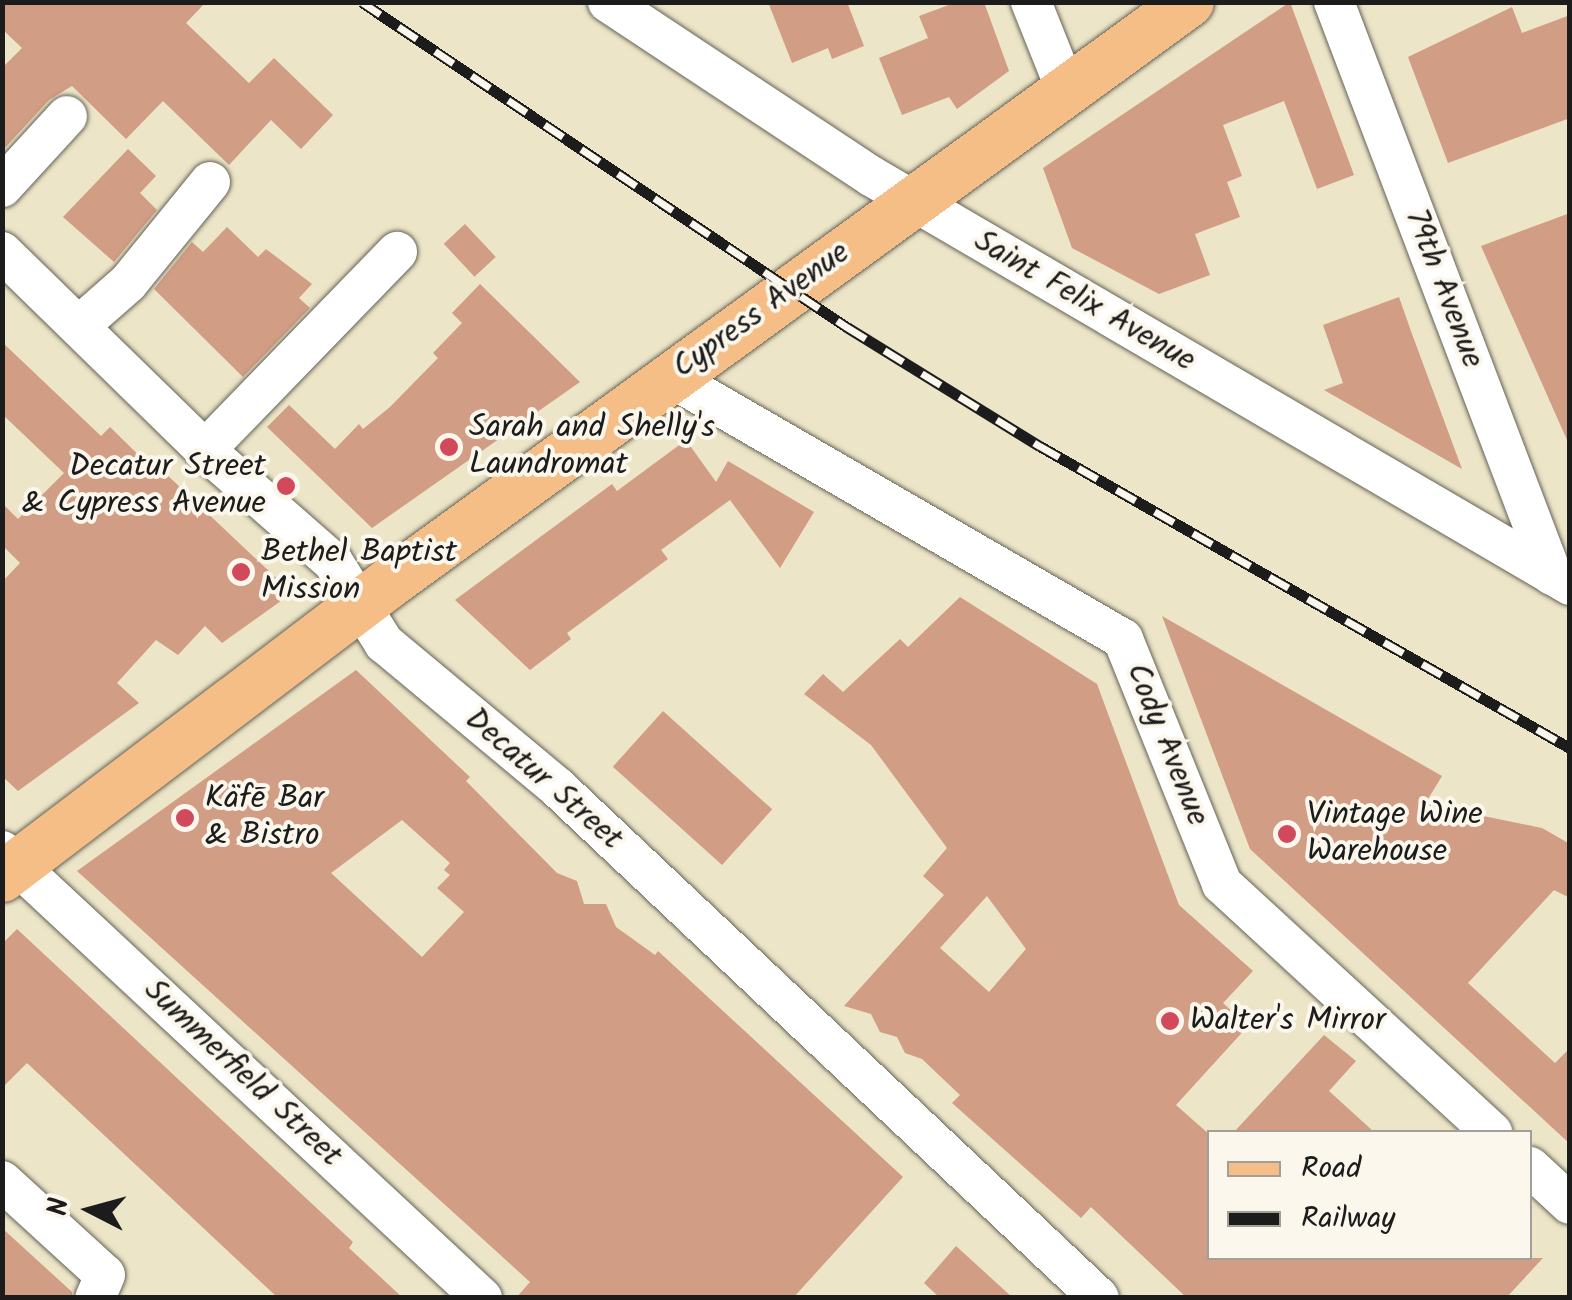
<!DOCTYPE html>
<html>
<head>
<meta charset="utf-8">
<style>
	body { margin:0 }
	#map { position:relative; width:1572px; height:1300px; overflow:hidden; background:#ece5c7; font-family:Kalam,sans-serif }
	div>[style] { position:absolute }
	[style*='--x'] { left:calc(var(--x)*1px); top:calc(var(--y)*1px); width:calc(var(--w)*1px); rotate:calc(var(--a)*1deg) }
	.building>* { inset:0; background:#d19d84; transform-origin:0 0 }
	.roads { filter:drop-shadow(0 0 2px #656258) drop-shadow(0 0 2px #656258) }
	.minor>* { height:40px; margin:-20px; padding:0 20px; transform-origin:20px; border-radius:20px; background:#fff }
	.major>* { height:50px; margin:-25px; padding:0 25px; transform-origin:25px; border-radius:25px; background:#f6be87 }
	.rail>* { height:11px; margin-top:-5.5px; transform-origin:0; background:repeating-linear-gradient(90deg,#fbf7ec 0 22px,#1c1c1c 0 44px); box-sizing:border-box; border-block:2px solid #1c1c1c }
	.dots>* { width:28px; height:28px; translate:-50% -50%; box-sizing:border-box; border:5px solid #fbf7ec; border-radius:50% }
	span { translate:-50% -50%; white-space:nowrap; text-align:center; line-height:1.15; -webkit-text-stroke:8px #fbf7ec; paint-order:stroke }
	.street-label { font-size:32px; color:#1c1c1c }
	.poi-label { font-size:32px; color:#1c1c1c }
	.left { translate:0 -50%; text-align:left }
	.right { translate:-100% -50%; text-align:right }
	.frame { position:absolute; inset:0; border:5px solid #1c1c1c; pointer-events:none }
	.legend { position:absolute; left:1207px; top:1130px; width:325px; height:130px; box-sizing:border-box; background:#fbf7ec; border:2px solid #a29f99; margin:0; padding:12px 18px; list-style:none; font-size:30px; color:#1c1c1c }
	.legend li { display:flex; align-items:center; gap:20px; height:50px }
	.legend b { width:50px; border:2px solid #a29f99 }
	.north { position:absolute; left:40px; top:1160px; width:100px; height:100px; -webkit-text-stroke:8px #fbf7ec; paint-order:stroke; rotate:276deg; font-size:28px; font-weight:700; line-height:40px; text-align:center; color:#1c1c1c }
	.north::after { content:''; display:block; margin:auto; width:35px; height:45px; background:#1c1c1c; clip-path:polygon(50% 0,100% 100%,50% 72%,0 100%) }
</style>
</head>
<body>
<div id="map">
	<div class="building">
		<i style="clip-path:polygon(2px 2px,206px 2px,186px 23px,249px 83px,274px 58px,333px 115px,301px 149px,271px 120px,229px 165px,163px 101px,126px 139px,72px 86px,49px 100px,2px 151px,2px 68px,22px 48px,2px 29px)"></i>
		<i style="clip-path:polygon(768px 2px,847px 2px,864px 46px,832px 59px,828px 48px,792px 63px)"></i>
		<i style="clip-path:polygon(957px 2px,984px 2px,1009px 71px,957px 109px,949px 97px,902px 115px,879px 58px,928px 38px,919px 16px)"></i>
		<i style="clip-path:polygon(1290px 2px,1354px 175px,1317px 189px,1284px 101px,1223px 125px,1242px 176px,1227px 182px,1240px 217px,1195px 234px,1210px 275px,1159px 294px,1072px 248px,1043px 168px)"></i>
		<i style="clip-path:polygon(1512px 7px,1522px 33px,1570px 15px,1570px 118px,1448px 163px,1408px 57px)"></i>
		<i style="clip-path:polygon(128px 149px,156px 176px,140px 193px,157px 210px,114px 262px,63px 217px)"></i>
		<i style="clip-path:polygon(1570px 213px,1570px 439px,1567px 440px,1481px 246px)"></i>
		<i style="left:465px;top:224px;width:45px;height:29px;rotate:47deg"></i>
		<i style="clip-path:polygon(227px 227px,258px 257px,266px 249px,312px 284px,299px 298px,310px 308px,243px 377px,154px 289px,192px 242px,203px 252px)"></i>
		<i style="clip-path:polygon(480px 284px,580px 382px,372px 528px,267px 427px,289px 405px,335px 449px,359px 424px,363px 429px,390px 407px,438px 358px,433px 353px,462px 323px,452px 313px)"></i>
		<i style="clip-path:polygon(1399px 297px,1412px 334px,1462px 469px,1324px 390px,1343px 383px,1323px 325px)"></i>
		<i style="clip-path:polygon(2px 342px,101px 436px,110px 427px,161px 477px,165px 473px,292px 593px,222px 643px,205px 626px,178px 655px,156px 640px,117px 683px,139px 703px,18px 791px,2px 776px,2px 582px,20px 563px,2px 545px,2px 503px,18px 519px,64px 473px,2px 414px)"></i>
		<i style="clip-path:polygon(686px 440px,716px 482px,728px 461px,814px 512px,780px 568px,730px 500px,661px 550px,668px 559px,567px 633px,571px 639px,530px 670px,455px 600px,612px 484px,617px 491px)"></i>
		<i style="clip-path:polygon(evenodd,960px 597px,1097px 684px,1179px 905px,1253px 971px,1223px 1003px,1248px 1026px,1176px 1105px,1210px 1135px,1210px 1258px,1543px 1258px,1506px 1298px,1187px 1298px,1091px 1207px,1081px 1218px,952px 1103px,960px 1095px,922px 1059px,905px 1053px,897px 1037px,880px 1032px,871px 1014px,844px 1006px,944px 895px,923px 876px,947px 848px,871px 745px,804px 694px,823px 674px,843px 692px,900px 639px,908px 647px,960px 597px,987px 896px,1026px 949px,989px 992px,940px 948px,987px 896px)"></i>
		<i style="clip-path:polygon(1162px 616px,1442px 776px,1425px 804px,1542px 828px,1570px 844px,1570px 898px,1554px 890px,1468px 983px,1555px 1063px,1570px 1048px,1570px 1144px,1250px 849px)"></i>
		<i style="clip-path:polygon(evenodd,356px 670px,470px 777px,466px 781px,557px 873px,577px 881px,584px 904px,606px 904px,616px 927px,655px 955px,658px 951px,903px 1177px,793px 1298px,516px 1298px,530px 1282px,77px 871px,356px 670px,402px 820px,450px 863px,444px 870px,450px 875px,437px 888px,464px 912px,422px 957px,331px 873px,402px 820px)"></i>
		<i style="left:663px;top:711px;width:147px;height:75px;rotate:42deg"></i>
		<i style="clip-path:polygon(17px 929px,353px 1242px,349px 1248px,403px 1298px,278px 1298px,27px 1063px,2px 1088px,2px 944px)"></i>
		<i style="clip-path:polygon(1324px 1035px,1356px 1061px,1329px 1091px,1374px 1132px,1234px 1132px)"></i>
		<i style="clip-path:polygon(2px 1228px,72px 1292px,72px 1298px,2px 1298px)"></i>
		<i style="clip-path:polygon(956px 1246px,1013px 1298px,940px 1298px,924px 1283px)"></i>
	</div>
	<div class="roads">
		<div class="minor">
			<i style="--x:608;--y:2;--w:315;--a:33.5"></i>
			<i style="--x:871;--y:176;--w:810;--a:30.33"></i>
			<i style="--x:1031;--y:2;--w:97;--a:68.2"></i>
			<i style="--x:1334;--y:2;--w:613;--a:69.17"></i>
			<i style="--x:2;--y:187;--w:96;--a:-47.5"></i>
			<i style="--x:2;--y:252;--w:284;--a:44.3"></i>
			<i style="--x:205;--y:450;--w:170;--a:41.2"></i>
			<i style="--x:333;--y:562;--w:96;--a:57.8"></i>
			<i style="--x:384;--y:643;--w:226;--a:39.8"></i>
			<i style="--x:558;--y:788;--w:743;--a:43.31"></i>
			<i style="--x:79;--y:326;--w:65;--a:-41.3"></i>
			<i style="--x:128;--y:283;--w:130;--a:-50.9"></i>
			<i style="--x:670;--y:377;--w:523;--a:30.04"></i>
			<i style="--x:1123;--y:639;--w:264;--a:68"></i>
			<i style="--x:1222;--y:884;--w:367;--a:42.6"></i>
			<i style="--x:205;--y:450;--w:276;--a:-45.9"></i>
			<i style="--x:2;--y:851;--w:656;--a:42.96"></i>
			<i style="--x:1530;--y:1167;--w:54;--a:42.8"></i>
			<i style="--x:2;--y:1181;--w:139;--a:42.4"></i>
			<i style="--x:105;--y:1275;--w:25;--a:113"></i>
		</div>
		<div class="major">
			<i style="--x:2;--y:877;--w:485;--a:-37.2"></i>
			<i style="--x:388;--y:584;--w:990;--a:-36"></i>
		</div>
	</div>
	<div class="rail">
		<i style="--x:362;--y:2;--w:584;--a:33.83"></i>
		<i style="--x:847;--y:327;--w:227;--a:31.7"></i>
		<i style="--x:1040;--y:446;--w:610;--a:29.67"></i>
	</div>
	<div class="dots">
		<i style="left:449px;top:447px;background:#d1495b"></i>
		<i style="left:286px;top:486px;background:#d1495b"></i>
		<i style="left:241px;top:572px;background:#d1495b"></i>
		<i style="left:185px;top:818px;background:#d1495b"></i>
		<i style="left:1287px;top:834px;background:#d1495b"></i>
		<i style="left:1170px;top:1021px;background:#d1495b"></i>
	</div>
	<div class="street-label">
		<span style="left:1443px;top:289px;rotate:69deg">79th Avenue</span>
		<span style="left:1084px;top:302px;rotate:30deg">Saint Felix Avenue</span>
		<span style="left:762px;top:311px;rotate:-36deg">Cypress Avenue</span>
		<span style="left:1166px;top:745px;rotate:68deg">Cody Avenue</span>
		<span style="left:543px;top:780px;rotate:41deg">Decatur Street</span>
		<span style="left:242px;top:1074px;rotate:43deg">Summerfield Street</span>
	</div>
	<div class="poi-label">
		<span class="left" style="left:469px;top:447px">Sarah and Shelly's<br>Laundromat</span>
		<span class="right" style="left:266px;top:486px">Decatur Street<br>&amp; Cypress Avenue</span>
		<span class="left" style="left:261px;top:572px">Bethel Baptist<br>Mission</span>
		<span class="left" style="left:205px;top:818px">Käfē Bar<br>&amp; Bistro</span>
		<span class="left" style="left:1307px;top:834px">Vintage Wine<br>Warehouse</span>
		<span class="left" style="left:1190px;top:1021px">Walter's Mirror</span>
	</div>
	<div class="frame"></div>
	<ul class="legend">
	<li><b style="height:12px;background:#f6be87"></b>Road</li>
	<li><b style="height:12px;background:#1c1c1c"></b>Railway</li>
	</ul>
	<div class="north">N</div>
</div>
</body>
</html>
